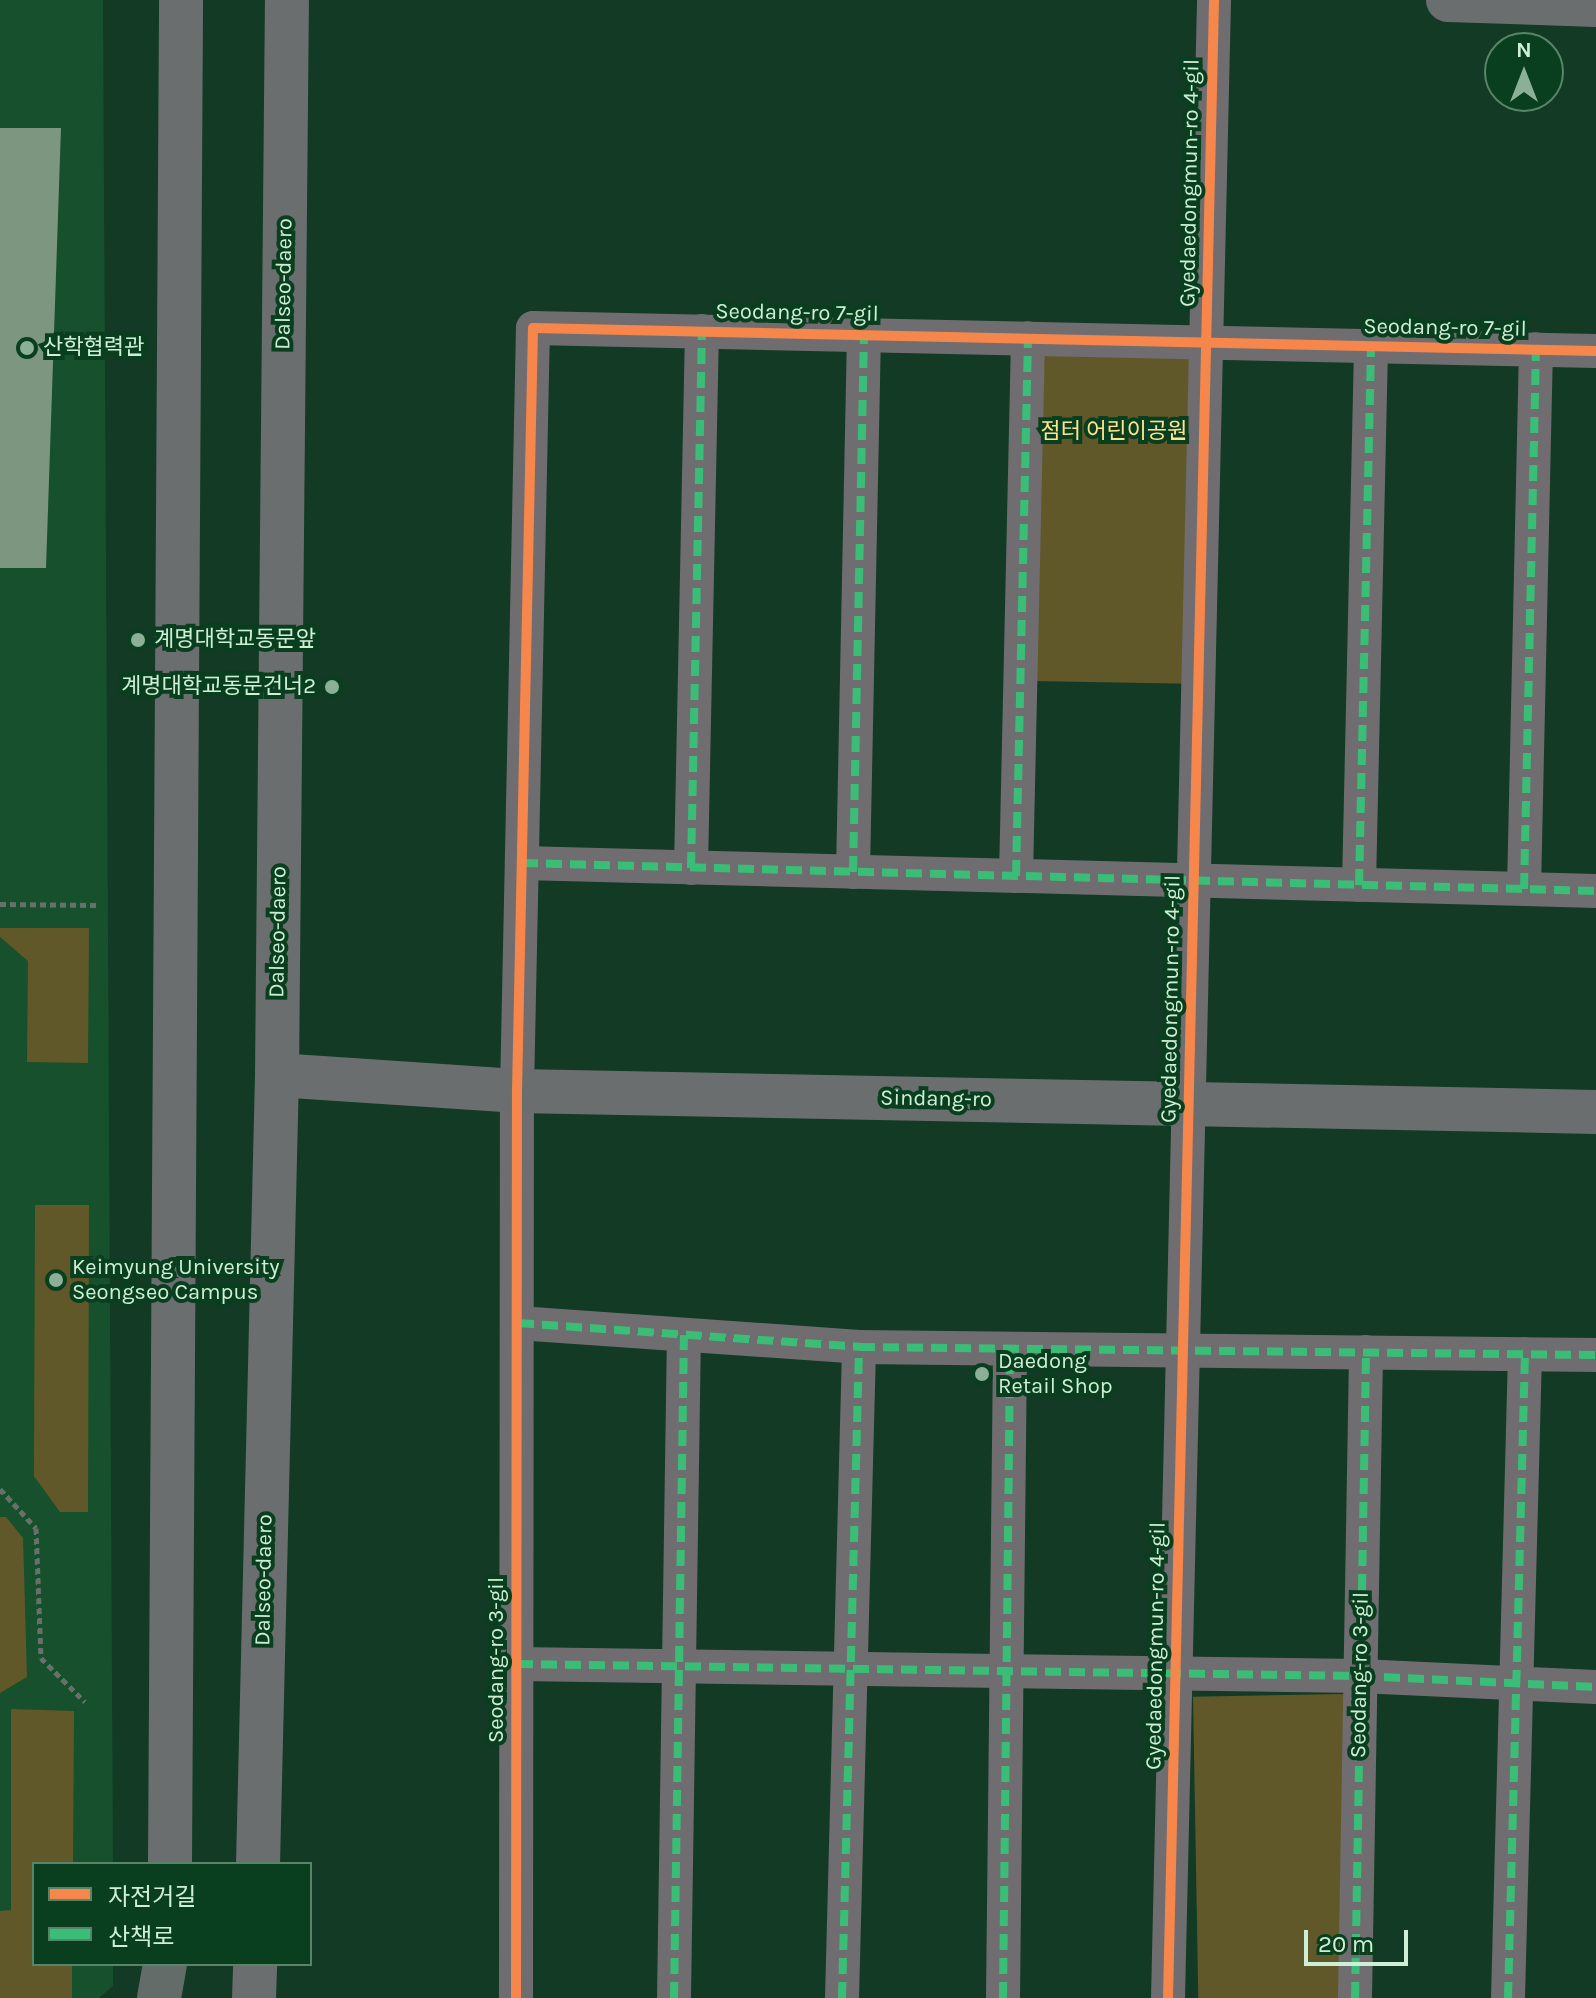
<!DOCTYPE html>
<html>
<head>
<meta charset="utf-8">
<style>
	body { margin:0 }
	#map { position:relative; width:1596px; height:1998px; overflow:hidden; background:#123a24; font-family:Karla,"Noto Sans KR",sans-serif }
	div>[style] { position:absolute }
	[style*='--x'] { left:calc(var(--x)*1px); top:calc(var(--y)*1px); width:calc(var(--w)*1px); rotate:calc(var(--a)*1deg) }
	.built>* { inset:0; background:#17502d }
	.green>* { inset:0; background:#61582a; transform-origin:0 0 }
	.building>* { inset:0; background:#7d967f }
	.path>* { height:5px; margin-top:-2.5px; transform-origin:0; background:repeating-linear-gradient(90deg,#67706b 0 6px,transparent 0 10px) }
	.street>* { height:34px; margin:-17px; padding:0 17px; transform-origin:17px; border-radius:17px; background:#6f6d70 }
	.secondary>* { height:44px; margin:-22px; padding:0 22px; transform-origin:22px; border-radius:22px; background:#6b6e6f }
	.primary>* { height:44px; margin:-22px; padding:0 22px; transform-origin:22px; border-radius:22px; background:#646c6a }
	.quiet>* { height:8px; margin-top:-4px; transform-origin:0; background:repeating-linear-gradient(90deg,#3abd76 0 16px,transparent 0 24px) }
	.cycleway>* { height:10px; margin:-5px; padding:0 5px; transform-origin:5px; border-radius:5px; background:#f5874c }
	.dots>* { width:22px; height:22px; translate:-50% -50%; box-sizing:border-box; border:4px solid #093f1f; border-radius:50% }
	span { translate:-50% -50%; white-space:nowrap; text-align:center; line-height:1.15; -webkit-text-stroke:8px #093f1f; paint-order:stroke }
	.street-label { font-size:22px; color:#ceefd5 }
	.poi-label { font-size:22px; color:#ceefd5 }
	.left { translate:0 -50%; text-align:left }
	.right { translate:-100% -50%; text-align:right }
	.park-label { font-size:22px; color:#fee390 }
	.legend { position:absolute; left:32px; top:1862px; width:280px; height:104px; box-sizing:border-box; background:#093f1f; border:2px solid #588568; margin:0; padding:10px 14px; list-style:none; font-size:24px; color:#ceefd5 }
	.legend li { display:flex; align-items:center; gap:16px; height:40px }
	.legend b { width:40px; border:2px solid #588568 }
	.north { position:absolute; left:1484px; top:32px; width:80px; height:80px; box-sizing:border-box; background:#093f1f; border:2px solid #588568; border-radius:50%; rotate:0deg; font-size:22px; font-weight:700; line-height:32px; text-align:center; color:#ceefd5 }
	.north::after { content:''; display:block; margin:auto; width:28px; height:36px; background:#8cb097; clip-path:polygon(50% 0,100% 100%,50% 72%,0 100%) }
	.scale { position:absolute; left:1304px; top:1930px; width:104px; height:36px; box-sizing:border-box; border:4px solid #ceefd5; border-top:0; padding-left:10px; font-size:24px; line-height:28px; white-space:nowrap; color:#ceefd5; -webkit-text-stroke:6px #093f1f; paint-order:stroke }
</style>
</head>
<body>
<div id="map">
	<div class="built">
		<i style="clip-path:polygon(0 0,103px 0,113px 1864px,34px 1864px,34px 1964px,113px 1964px,113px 1986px,99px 1998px,0 1998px)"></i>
	</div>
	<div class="green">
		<i style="left:1036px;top:349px;width:160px;height:332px;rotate:1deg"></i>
		<i style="clip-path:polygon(0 928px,89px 928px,88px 1063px,27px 1062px,28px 961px,0 937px)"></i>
		<i style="clip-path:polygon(35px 1205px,89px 1205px,88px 1512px,60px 1512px,34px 1476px)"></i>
		<i style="clip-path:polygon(0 1517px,6px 1517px,23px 1538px,27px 1677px,0 1693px)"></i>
		<i style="left:1345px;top:1694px;width:304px;height:152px;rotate:89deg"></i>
		<i style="clip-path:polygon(11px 1709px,74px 1711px,73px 1864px,34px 1864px,34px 1964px,72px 1964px,72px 1998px,0 1998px,0 1911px,11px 1910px)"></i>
	</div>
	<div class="building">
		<i style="clip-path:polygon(0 128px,61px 128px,46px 568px,0 568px)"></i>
	</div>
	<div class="path">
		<i style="--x:0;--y:904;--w:96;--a:0.6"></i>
		<i style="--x:0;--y:1489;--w:53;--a:47.3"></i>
		<i style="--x:36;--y:1528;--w:130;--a:87.8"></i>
		<i style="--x:41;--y:1658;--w:62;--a:45"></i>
	</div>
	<div class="street">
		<i style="--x:522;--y:863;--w:1074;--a:1.49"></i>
		<i style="--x:691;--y:868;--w:537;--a:-88.83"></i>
		<i style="--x:853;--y:872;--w:537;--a:-88.83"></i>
		<i style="--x:1016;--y:876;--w:538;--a:-88.72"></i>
		<i style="--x:1359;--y:885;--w:539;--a:-88.72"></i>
		<i style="--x:1524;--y:889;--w:540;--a:-88.73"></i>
		<i style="--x:518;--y:1323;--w:342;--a:4"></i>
		<i style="--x:859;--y:1347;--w:737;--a:0.62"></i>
		<i style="--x:517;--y:1664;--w:843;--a:0.82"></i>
		<i style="--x:1360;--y:1676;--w:236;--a:2.7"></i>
		<i style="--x:516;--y:1998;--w:907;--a:-89.94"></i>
		<i style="--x:517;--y:1091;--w:763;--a:-88.8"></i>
		<i style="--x:533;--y:328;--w:1063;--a:1.24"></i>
		<i style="--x:674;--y:1998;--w:663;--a:-89.14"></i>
		<i style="--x:842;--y:1998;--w:651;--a:-88.5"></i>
		<i style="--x:1003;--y:1998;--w:649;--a:-89.38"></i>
		<i style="--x:1168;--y:1998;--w:1999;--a:-88.68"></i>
		<i style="--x:1355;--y:1998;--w:646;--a:-89.02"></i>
		<i style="--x:1508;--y:1998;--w:644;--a:-88.49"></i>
	</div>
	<div class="secondary">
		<i style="--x:1448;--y:0;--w:148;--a:1.9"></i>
		<i style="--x:277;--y:1075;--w:241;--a:3.8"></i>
		<i style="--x:517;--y:1091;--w:1079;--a:1.11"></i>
		<i style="--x:170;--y:1864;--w:1864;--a:-89.66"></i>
		<i style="--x:258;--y:1864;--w:789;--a:-88.62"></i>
		<i style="--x:277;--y:1075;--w:1075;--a:-89.47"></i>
		<i style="--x:254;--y:1998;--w:34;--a:-88"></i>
	</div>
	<div class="primary">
		<i style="--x:159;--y:1998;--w:35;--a:-80"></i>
	</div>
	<div class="quiet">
		<i style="--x:522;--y:863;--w:1074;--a:1.49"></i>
		<i style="--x:691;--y:868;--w:537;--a:-88.83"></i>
		<i style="--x:853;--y:872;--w:537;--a:-88.83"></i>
		<i style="--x:1016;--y:876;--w:538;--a:-88.72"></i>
		<i style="--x:1359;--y:885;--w:539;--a:-88.72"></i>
		<i style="--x:1524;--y:889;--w:540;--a:-88.73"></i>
		<i style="--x:518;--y:1323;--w:342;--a:4"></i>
		<i style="--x:859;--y:1347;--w:737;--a:0.62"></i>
		<i style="--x:517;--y:1664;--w:843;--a:0.82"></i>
		<i style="--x:1360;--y:1676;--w:236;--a:2.7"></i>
		<i style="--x:674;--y:1998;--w:663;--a:-89.14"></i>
		<i style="--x:842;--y:1998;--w:651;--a:-88.5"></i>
		<i style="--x:1003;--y:1998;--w:649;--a:-89.38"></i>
		<i style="--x:1355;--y:1998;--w:646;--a:-89.02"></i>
		<i style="--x:1508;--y:1998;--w:644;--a:-88.49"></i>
	</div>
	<div class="cycleway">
		<i style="--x:516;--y:1998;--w:907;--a:-89.94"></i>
		<i style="--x:517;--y:1091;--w:763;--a:-88.8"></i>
		<i style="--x:533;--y:328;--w:1063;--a:1.24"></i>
		<i style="--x:1168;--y:1998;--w:1999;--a:-88.68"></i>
	</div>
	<div class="dots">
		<i style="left:27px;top:348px;background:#8cb097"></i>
		<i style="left:138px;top:640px;background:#8cb097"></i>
		<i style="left:332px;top:687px;background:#8cb097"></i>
		<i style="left:56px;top:1280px;background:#8cb097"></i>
		<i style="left:982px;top:1374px;background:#8cb097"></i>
	</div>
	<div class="street-label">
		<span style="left:1190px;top:183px;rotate:-89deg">Gyedaedongmun-ro 4-gil</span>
		<span style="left:284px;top:284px;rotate:-89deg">Dalseo-daero</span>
		<span style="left:797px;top:313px;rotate:1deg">Seodang-ro 7-gil</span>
		<span style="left:1445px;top:328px;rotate:1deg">Seodang-ro 7-gil</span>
		<span style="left:278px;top:932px;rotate:-89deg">Dalseo-daero</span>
		<span style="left:1171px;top:999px;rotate:-89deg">Gyedaedongmun-ro 4-gil</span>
		<span style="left:936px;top:1099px;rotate:1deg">Sindang-ro</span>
		<span style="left:264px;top:1580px;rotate:-89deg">Dalseo-daero</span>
		<span style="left:1156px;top:1646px;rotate:-89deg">Gyedaedongmun-ro 4-gil</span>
		<span style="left:497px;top:1660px;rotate:-90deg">Seodang-ro 3-gil</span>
		<span style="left:1360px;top:1675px;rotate:-89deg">Seodang-ro 3-gil</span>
	</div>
	<div class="poi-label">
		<span class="left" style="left:43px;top:348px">산학협력관</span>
		<span class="left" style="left:154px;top:640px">계명대학교동문앞</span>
		<span class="right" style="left:316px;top:687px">계명대학교동문건너2</span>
		<span class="left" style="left:72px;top:1280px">Keimyung University<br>Seongseo Campus</span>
		<span class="left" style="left:998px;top:1374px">Daedong<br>Retail Shop</span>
	</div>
	<div class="park-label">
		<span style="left:1114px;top:432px">점터 어린이공원</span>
	</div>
	<ul class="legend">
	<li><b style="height:10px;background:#f5874c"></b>자전거길</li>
	<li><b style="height:10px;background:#3abd76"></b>산책로</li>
	</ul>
	<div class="north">N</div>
	<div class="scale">20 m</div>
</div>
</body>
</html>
